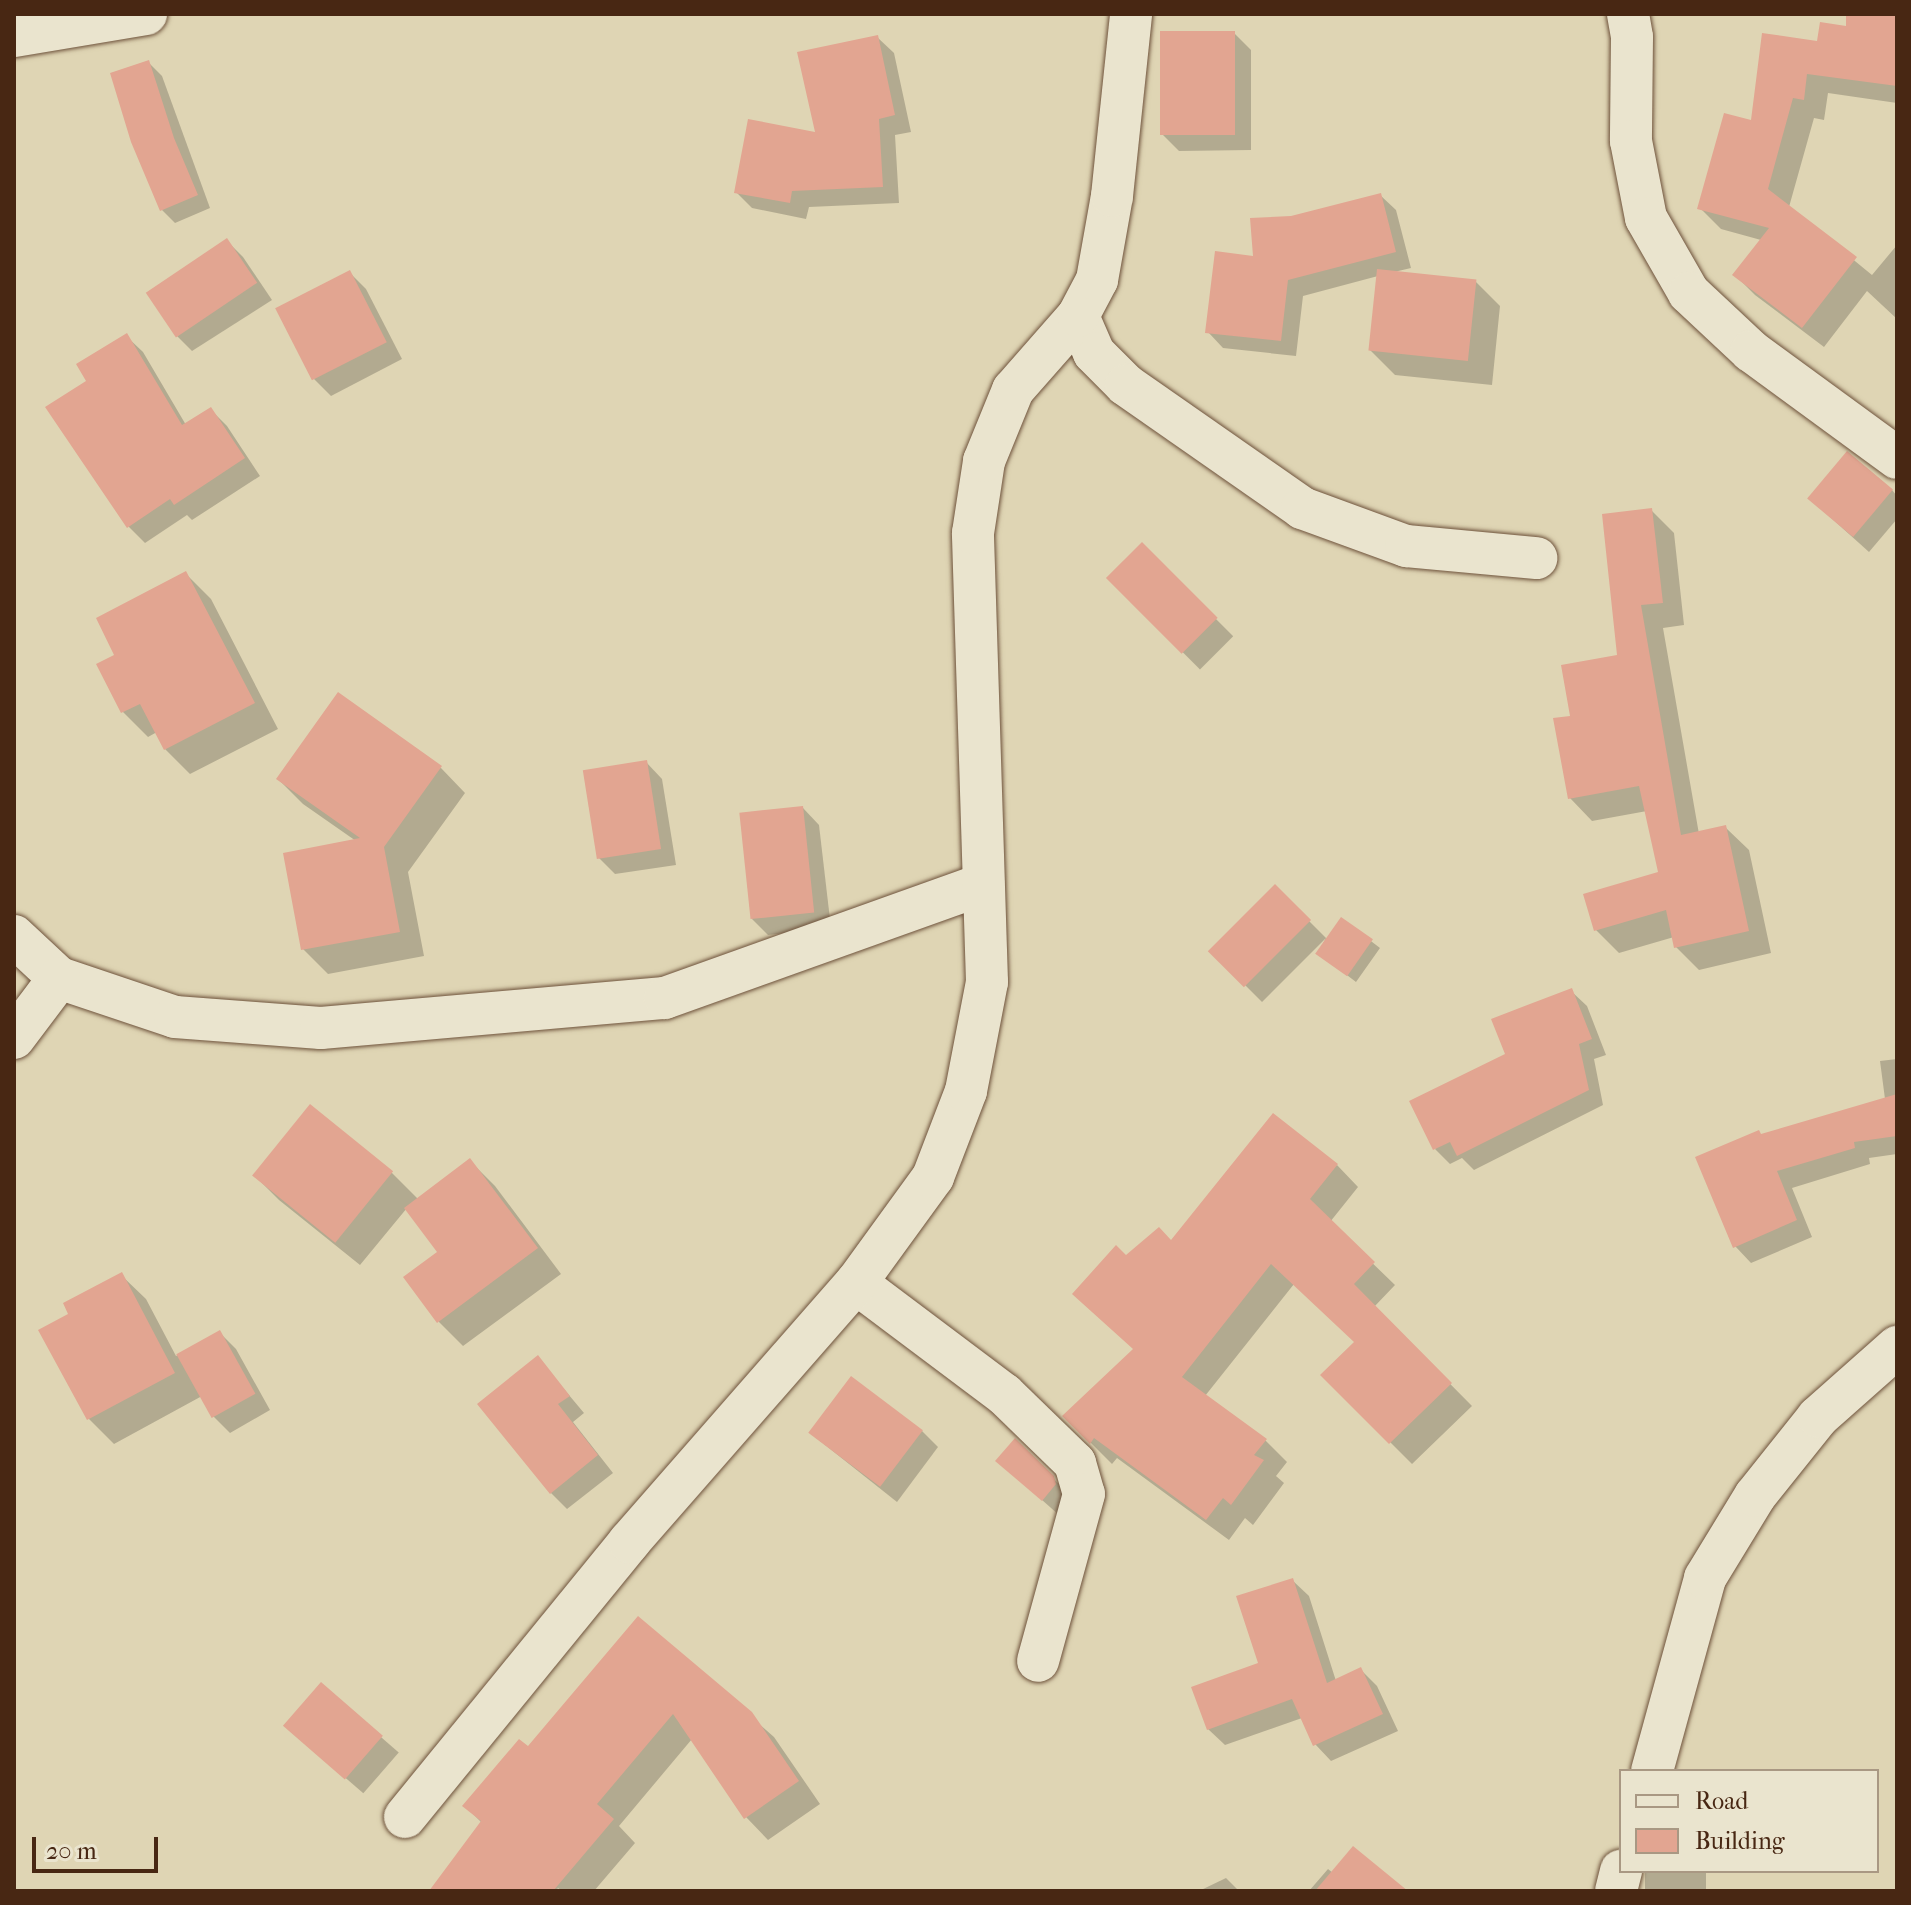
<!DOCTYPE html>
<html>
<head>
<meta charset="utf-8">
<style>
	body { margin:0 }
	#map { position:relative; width:1911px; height:1905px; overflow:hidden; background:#dfd5b4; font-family:"IM FELL French Canon",serif }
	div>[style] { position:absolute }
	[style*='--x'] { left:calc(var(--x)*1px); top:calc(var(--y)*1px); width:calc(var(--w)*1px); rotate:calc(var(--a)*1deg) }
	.shadow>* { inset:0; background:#0003; transform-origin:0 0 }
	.building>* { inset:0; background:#e2a591; transform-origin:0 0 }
	.roads { filter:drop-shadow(0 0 2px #6e523b) drop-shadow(0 0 2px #6e523b) }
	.minor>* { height:42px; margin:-21px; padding:0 21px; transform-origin:21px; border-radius:21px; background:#eae4ce }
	span { translate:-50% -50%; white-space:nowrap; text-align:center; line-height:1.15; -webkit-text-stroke:7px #eae4ce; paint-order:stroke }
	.frame { position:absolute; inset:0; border:16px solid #482713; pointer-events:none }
	.legend { position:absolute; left:1619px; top:1769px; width:260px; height:104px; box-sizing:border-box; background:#eae4ce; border:2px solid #a99883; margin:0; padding:10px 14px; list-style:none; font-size:24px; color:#482713 }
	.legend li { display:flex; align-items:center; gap:16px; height:40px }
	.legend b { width:40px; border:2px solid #a99883 }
	.scale { position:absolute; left:32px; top:1837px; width:126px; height:36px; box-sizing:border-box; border:4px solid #482713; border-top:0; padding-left:10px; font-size:24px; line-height:28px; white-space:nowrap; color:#482713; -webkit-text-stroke:6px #eae4ce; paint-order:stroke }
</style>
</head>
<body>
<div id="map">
	<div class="shadow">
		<i style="clip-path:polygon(1848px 14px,1897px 14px,1897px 103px,1828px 93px,1824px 120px,1814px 118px,1789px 207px,1872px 275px,1897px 245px,1897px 319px,1867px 291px,1824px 347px,1755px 295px,1735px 275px,1761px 240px,1721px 229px,1700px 208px,1752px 122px,1819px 43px,1849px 28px)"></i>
		<i style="clip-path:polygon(1234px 33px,1251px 50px,1251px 150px,1179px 151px,1162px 134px)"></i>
		<i style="clip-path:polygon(877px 37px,894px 53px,911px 132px,895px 135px,899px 203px,809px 207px,806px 219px,752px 208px,736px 192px,818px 134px)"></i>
		<i style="clip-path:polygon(149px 63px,162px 76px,210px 208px,175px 223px,162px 210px)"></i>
		<i style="clip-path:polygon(1380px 195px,1396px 210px,1411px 268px,1394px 272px,1475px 281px,1500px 306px,1492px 385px,1395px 375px,1370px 350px,1378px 276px,1303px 296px,1296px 356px,1223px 348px,1208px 332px,1255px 258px,1291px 218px)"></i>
		<i style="clip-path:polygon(227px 241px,243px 257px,272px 300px,192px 351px,176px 335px,148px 292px)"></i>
		<i style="clip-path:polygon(349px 272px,366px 289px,402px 359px,331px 396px,314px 379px)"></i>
		<i style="clip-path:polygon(126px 336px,143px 352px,186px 425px,210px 409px,227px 426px,260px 476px,192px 520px,187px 515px,145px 543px,129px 527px,88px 381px)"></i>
		<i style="clip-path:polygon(1892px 490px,1897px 496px,1897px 519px,1869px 552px,1809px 498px)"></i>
		<i style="clip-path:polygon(1651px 510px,1674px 533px,1684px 625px,1663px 628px,1699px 834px,1726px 828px,1749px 850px,1771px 953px,1699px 970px,1676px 947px,1674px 937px,1619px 953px,1596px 930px,1660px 874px,1647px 811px,1592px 821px,1570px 798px,1572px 717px,1619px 657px)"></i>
		<i style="left:1142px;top:545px;width:129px;height:47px;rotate:45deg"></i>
		<i style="clip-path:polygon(186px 574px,211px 599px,278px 729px,190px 774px,165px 749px,157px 732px,148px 737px,123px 712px,117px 656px)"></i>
		<i style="clip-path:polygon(646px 762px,662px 779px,676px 865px,615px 874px,598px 857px)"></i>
		<i style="clip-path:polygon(441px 768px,465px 793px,408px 872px,424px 956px,328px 974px,303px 949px,356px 841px,303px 804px,278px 779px)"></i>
		<i style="clip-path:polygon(803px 808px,819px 825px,831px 928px,768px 935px,752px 919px)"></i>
		<i style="clip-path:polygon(1275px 887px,1328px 940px,1342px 919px,1380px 948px,1356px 982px,1318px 953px,1326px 938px,1262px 1002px,1210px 950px)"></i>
		<i style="clip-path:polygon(1571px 991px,1587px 1006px,1606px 1055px,1594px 1059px,1603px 1105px,1474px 1170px,1462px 1158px,1450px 1164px,1435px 1149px,1507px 1055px)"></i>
		<i style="clip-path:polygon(1897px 1059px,1897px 1154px,1869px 1158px,1870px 1164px,1792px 1188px,1812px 1237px,1751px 1263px,1735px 1246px,1763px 1136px,1885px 1099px,1880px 1061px)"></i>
		<i style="clip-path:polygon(470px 1161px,495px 1186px,561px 1274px,463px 1346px,439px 1322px,440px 1252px,407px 1208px,360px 1265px,279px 1200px,254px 1175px,391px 1172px,418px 1199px)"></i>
		<i style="clip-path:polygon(1337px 1165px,1358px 1187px,1330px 1222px,1395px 1285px,1374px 1307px,1472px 1406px,1412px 1464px,1323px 1375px,1357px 1343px,1294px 1284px,1205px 1396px,1265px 1440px,1287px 1462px,1276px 1476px,1284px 1483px,1253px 1525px,1245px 1518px,1229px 1540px,1117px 1458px,1112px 1464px,1064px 1416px,1135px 1350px,1126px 1258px,1172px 1242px)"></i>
		<i style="clip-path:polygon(121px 1275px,146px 1299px,176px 1356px,220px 1333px,236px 1349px,270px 1410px,230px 1433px,213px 1416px,202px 1396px,114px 1444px,89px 1419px,41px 1331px,71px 1315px)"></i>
		<i style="clip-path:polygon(538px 1358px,584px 1413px,573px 1422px,613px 1473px,567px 1509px,551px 1493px)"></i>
		<i style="clip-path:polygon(922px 1431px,938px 1447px,897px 1502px,810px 1433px)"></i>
		<i style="clip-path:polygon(1015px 1441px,1070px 1495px,1059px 1515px,998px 1461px)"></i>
		<i style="clip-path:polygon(1292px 1580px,1309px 1596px,1336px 1681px,1360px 1669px,1377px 1686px,1398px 1731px,1331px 1761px,1315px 1744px,1302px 1718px,1225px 1745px,1208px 1729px,1261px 1664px)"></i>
		<i style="clip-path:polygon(638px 1619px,774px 1737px,820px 1804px,768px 1840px,746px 1817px,692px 1739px,619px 1826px,635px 1843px,594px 1891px,562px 1891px,558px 1888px,556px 1891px,437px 1891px,482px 1823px,465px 1806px,529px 1749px)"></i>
		<i style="left:321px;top:1685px;width:103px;height:54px;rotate:41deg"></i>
		<i style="clip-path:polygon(1328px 1869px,1333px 1873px,1404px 1891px,1309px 1891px)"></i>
		<i style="left:1645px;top:1871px;width:61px;height:20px"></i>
		<i style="clip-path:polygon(1226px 1878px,1239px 1891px,1199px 1891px)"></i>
	</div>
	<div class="building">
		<i style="clip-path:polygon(1846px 14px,1897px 14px,1897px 86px,1807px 74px,1804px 100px,1793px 98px,1768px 189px,1857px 257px,1802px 328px,1732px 275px,1769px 228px,1697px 209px,1724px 113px,1751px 120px,1762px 33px,1817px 41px,1820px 22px,1846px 26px)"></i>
		<i style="left:1160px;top:31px;width:75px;height:104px"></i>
		<i style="clip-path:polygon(878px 35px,895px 115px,879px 119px,883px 187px,792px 191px,790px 203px,734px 193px,748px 119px,815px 132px,797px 52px)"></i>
		<i style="clip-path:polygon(149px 60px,174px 138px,198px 195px,160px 211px,131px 142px,110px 73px)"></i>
		<i style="clip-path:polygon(1381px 193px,1396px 252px,1288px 280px,1281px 341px,1205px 333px,1215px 251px,1253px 256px,1250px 218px,1291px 216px)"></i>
		<i style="left:227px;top:238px;width:54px;height:98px;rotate:56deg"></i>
		<i style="left:1377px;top:269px;width:100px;height:82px;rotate:6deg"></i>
		<i style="left:350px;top:270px;width:81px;height:84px;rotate:63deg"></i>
		<i style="clip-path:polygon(127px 333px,182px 425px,211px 407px,245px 458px,174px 505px,170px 499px,127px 528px,45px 407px,86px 381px,76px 364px)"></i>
		<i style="left:1847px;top:451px;width:60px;height:62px;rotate:40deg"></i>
		<i style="clip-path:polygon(1652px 508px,1663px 603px,1641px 605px,1681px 835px,1726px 825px,1749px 931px,1674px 948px,1666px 910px,1594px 931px,1583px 894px,1658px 872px,1639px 786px,1568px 799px,1553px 718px,1570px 716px,1561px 665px,1617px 655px,1602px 514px)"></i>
		<i style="left:1142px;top:542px;width:107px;height:51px;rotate:45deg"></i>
		<i style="clip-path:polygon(186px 571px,255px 703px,164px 750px,140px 704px,121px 713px,96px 664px,114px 655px,96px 618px)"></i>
		<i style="clip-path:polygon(338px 692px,442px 766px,384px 847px,400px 932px,301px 950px,283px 853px,360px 838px,276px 779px)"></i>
		<i style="left:647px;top:760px;width:90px;height:65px;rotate:81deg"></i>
		<i style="left:803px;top:806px;width:107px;height:64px;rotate:84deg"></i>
		<i style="left:1275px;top:884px;width:51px;height:95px;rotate:45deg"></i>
		<i style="left:1341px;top:917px;width:39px;height:45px;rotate:35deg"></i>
		<i style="clip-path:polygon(1572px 988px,1592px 1039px,1579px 1044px,1589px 1090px,1457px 1156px,1450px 1142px,1433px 1150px,1409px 1101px,1505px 1054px,1491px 1019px)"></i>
		<i style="clip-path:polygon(1897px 1094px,1897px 1136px,1854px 1142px,1855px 1148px,1777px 1171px,1797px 1220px,1733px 1248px,1695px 1157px,1759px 1130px,1761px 1134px)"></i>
		<i style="left:310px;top:1104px;width:107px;height:92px;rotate:39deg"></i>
		<i style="clip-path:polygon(1273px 1113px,1338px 1164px,1310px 1199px,1375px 1262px,1354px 1284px,1452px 1383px,1389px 1444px,1320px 1375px,1354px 1342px,1271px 1264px,1182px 1377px,1267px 1439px,1254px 1455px,1264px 1460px,1231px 1505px,1223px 1498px,1206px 1520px,1094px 1438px,1090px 1444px,1062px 1416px,1133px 1349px,1072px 1294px,1116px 1245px,1126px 1255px,1159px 1227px,1171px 1240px)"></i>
		<i style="clip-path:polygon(470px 1158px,538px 1248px,437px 1323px,403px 1277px,437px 1252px,404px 1208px)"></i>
		<i style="clip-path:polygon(122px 1272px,175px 1373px,87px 1420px,38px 1330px,68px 1314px,63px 1303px)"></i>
		<i style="left:220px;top:1330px;width:73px;height:50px;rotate:61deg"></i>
		<i style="clip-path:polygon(538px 1355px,570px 1396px,558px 1404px,598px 1455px,550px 1494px,477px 1404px)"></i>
		<i style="left:851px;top:1376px;width:90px;height:71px;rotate:37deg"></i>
		<i style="clip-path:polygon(1015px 1438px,1054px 1476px,1056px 1484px,1042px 1501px,995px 1461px)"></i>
		<i style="clip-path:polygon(1293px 1578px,1327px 1683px,1361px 1667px,1383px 1714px,1313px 1746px,1292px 1699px,1207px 1730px,1191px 1687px,1258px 1663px,1236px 1596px)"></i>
		<i style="clip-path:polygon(638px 1616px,752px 1712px,799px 1781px,744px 1819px,673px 1714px,597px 1804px,614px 1819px,553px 1891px,429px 1891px,481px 1821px,462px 1806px,519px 1739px,528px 1746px)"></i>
		<i style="left:321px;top:1682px;width:82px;height:58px;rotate:41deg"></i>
		<i style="clip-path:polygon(1353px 1846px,1408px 1891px,1315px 1891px)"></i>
	</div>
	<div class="roads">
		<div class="minor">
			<i style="--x:1628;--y:14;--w:23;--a:80"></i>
			<i style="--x:1632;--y:37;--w:104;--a:90.6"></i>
			<i style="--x:1631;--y:141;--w:78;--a:79"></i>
			<i style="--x:1646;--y:218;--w:86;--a:60.2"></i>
			<i style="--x:1689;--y:293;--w:85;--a:43.1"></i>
			<i style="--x:1751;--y:351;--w:181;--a:36.2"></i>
			<i style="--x:14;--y:36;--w:134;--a:-9.5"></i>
			<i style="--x:1078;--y:316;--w:40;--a:66.6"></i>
			<i style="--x:1094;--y:353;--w:45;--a:45"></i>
			<i style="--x:1126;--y:385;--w:215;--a:34.9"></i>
			<i style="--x:1302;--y:508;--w:111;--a:20.1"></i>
			<i style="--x:1406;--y:546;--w:131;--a:5.3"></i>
			<i style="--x:14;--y:936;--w:62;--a:43"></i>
			<i style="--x:59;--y:978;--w:122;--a:18.6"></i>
			<i style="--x:175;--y:1017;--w:146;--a:4.3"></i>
			<i style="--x:321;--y:1028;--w:345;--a:-5"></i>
			<i style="--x:665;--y:998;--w:338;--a:-19.7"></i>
			<i style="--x:14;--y:1038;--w:75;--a:-53.1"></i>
			<i style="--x:856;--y:1283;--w:185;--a:36.9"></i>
			<i style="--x:1004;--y:1394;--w:99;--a:44.2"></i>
			<i style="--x:1075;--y:1463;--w:32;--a:74"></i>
			<i style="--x:1084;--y:1494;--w:173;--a:105.4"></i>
			<i style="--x:1652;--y:1771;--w:200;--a:-74.6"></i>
			<i style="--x:1705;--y:1578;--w:96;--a:-58.6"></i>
			<i style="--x:1755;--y:1496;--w:101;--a:-51.4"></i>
			<i style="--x:1818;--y:1417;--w:106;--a:-41.5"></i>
			<i style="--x:405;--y:1817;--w:355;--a:-50.8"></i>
			<i style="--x:629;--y:1542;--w:344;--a:-48.8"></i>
			<i style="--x:856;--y:1283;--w:131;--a:-54"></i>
			<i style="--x:933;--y:1177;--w:92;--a:-69"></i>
			<i style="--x:966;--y:1091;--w:111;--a:-79.1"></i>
			<i style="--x:987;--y:982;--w:449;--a:-91.8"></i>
			<i style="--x:973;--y:533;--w:73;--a:-81.3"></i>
			<i style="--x:984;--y:461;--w:77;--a:-67.8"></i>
			<i style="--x:1013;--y:390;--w:98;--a:-48.7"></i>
			<i style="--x:1078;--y:316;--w:41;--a:-62.2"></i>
			<i style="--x:1097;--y:280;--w:85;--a:-79.9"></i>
			<i style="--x:1112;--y:196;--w:183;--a:-84"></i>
			<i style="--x:1616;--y:1891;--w:21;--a:-76"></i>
		</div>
	</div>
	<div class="frame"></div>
	<ul class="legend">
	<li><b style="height:10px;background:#eae4ce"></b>Road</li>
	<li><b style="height:22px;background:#e2a591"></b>Building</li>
	</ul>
	<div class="scale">20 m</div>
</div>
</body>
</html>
